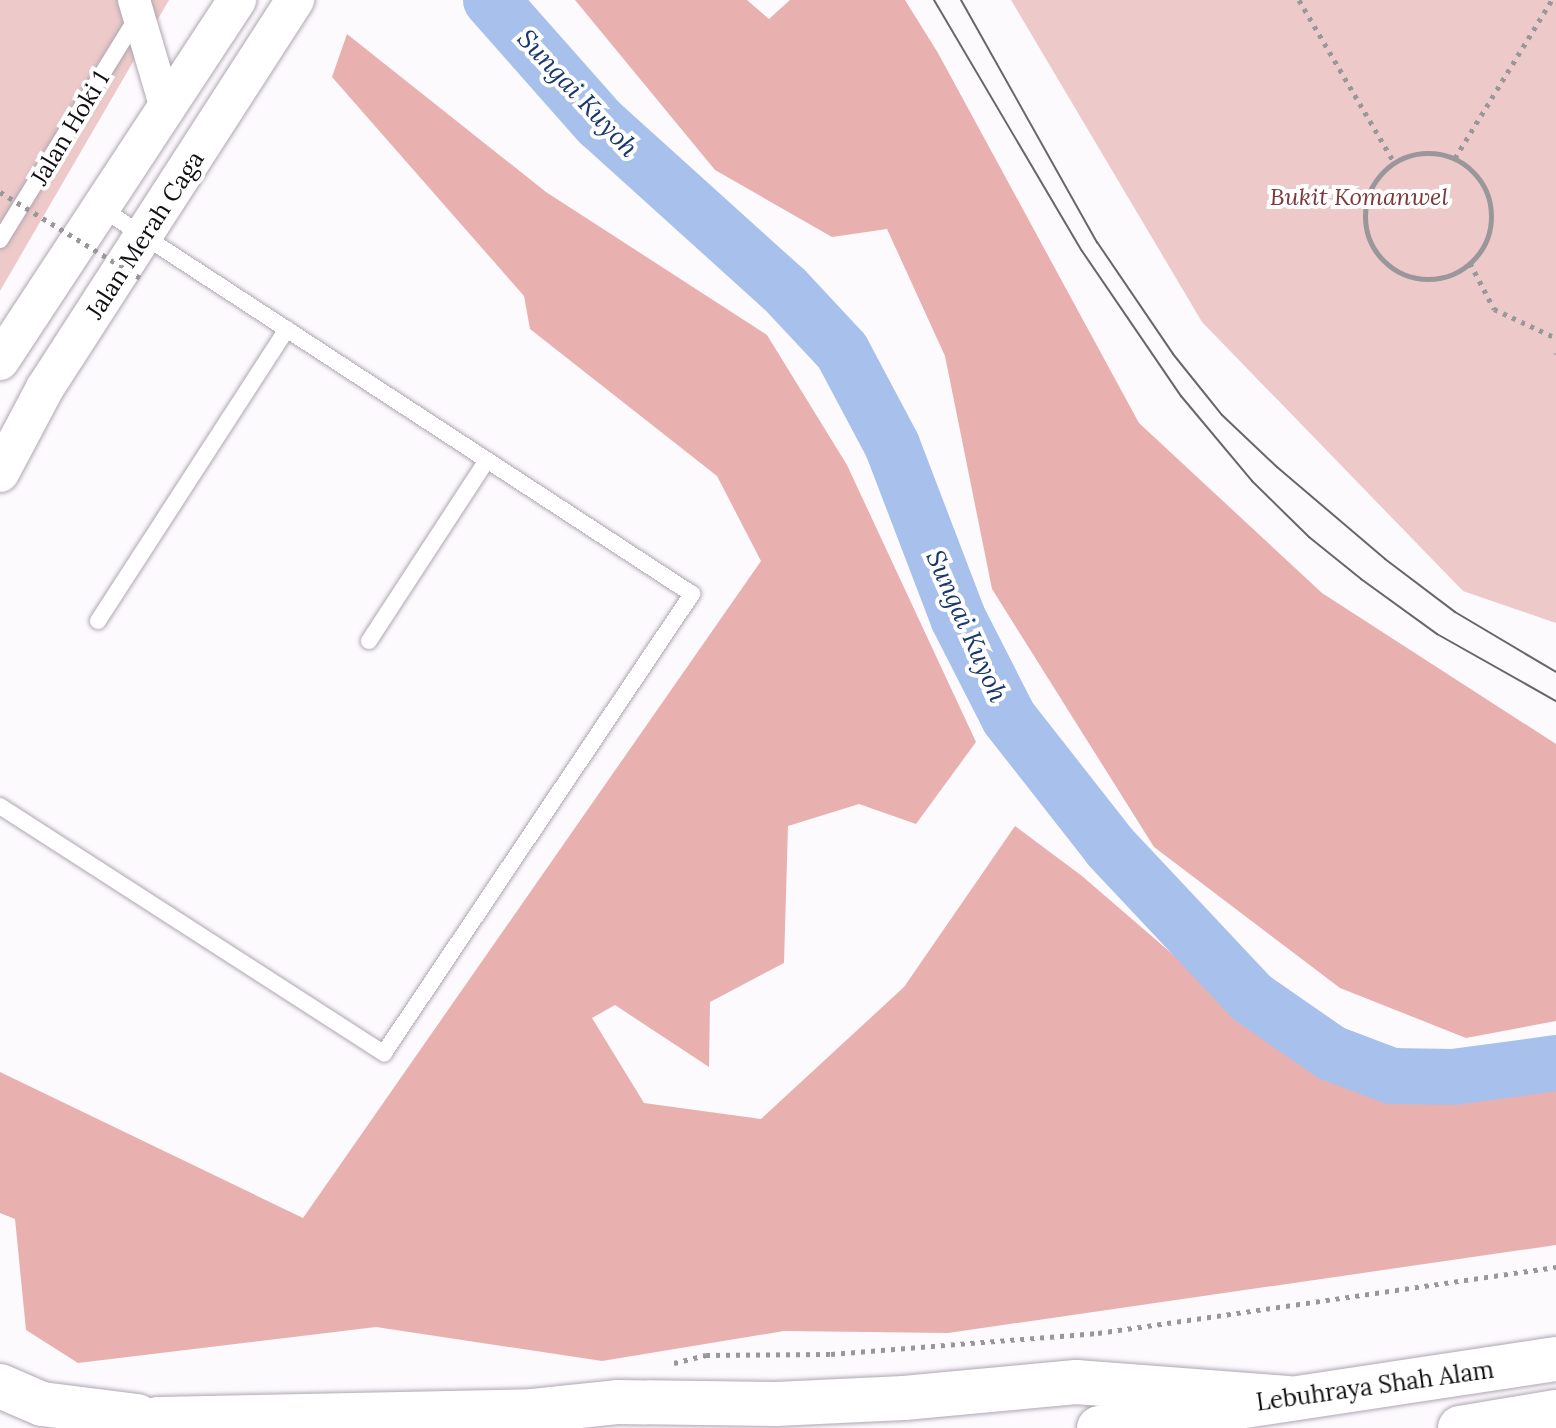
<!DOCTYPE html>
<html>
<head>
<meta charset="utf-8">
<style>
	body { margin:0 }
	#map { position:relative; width:1556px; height:1428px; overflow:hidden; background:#fdfafe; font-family:Lora,serif }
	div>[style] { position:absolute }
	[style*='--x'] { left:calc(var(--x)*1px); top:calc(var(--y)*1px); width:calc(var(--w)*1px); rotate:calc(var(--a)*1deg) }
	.green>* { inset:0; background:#edc9c9 }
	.forest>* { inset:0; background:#e9b0b0 }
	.river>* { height:56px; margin:-28px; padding:0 28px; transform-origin:28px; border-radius:28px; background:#a7c1ec }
	.path>* { height:5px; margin-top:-2.5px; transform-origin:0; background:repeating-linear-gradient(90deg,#9a979b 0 4px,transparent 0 10px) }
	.path>.ring { margin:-2.5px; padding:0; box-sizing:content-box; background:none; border:5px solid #9a979b; border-radius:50% }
	.roads { filter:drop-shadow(0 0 2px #aea6b0) drop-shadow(0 0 2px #aea6b0) }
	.service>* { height:16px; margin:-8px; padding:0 8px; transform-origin:8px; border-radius:8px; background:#fff }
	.minor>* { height:32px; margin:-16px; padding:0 16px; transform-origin:16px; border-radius:16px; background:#fff }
	.tertiary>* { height:38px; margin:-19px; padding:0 19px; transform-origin:19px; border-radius:19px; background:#fff }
	.motorway>* { height:44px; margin:-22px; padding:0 22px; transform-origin:22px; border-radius:22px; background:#fff }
	.tram>* { height:2px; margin:-1px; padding:0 1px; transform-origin:1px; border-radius:1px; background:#69666a }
	.path-bridge>* { height:5px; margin-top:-2.5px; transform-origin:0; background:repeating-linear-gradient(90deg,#9a979b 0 4px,transparent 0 10px) }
	span { translate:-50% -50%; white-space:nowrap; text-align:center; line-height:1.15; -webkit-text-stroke:8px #fff; paint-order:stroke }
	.street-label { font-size:24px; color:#120f13 }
	.park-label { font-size:24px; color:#7e383d; font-style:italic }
	.water-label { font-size:26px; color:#18376a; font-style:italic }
</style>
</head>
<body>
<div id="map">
	<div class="green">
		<i style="clip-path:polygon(0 0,169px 0,0 291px)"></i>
		<i style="clip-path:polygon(1011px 0,1556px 0,1556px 623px,1463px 591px,1202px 322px)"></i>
	</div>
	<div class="forest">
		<i style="clip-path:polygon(575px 0,747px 0,769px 19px,790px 0,905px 0,938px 53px,1139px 423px,1322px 593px,1556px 744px,1556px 1021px,1466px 1038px,1340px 988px,1154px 847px,992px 589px,945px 356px,887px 229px,832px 237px,715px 170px)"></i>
		<i style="clip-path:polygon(347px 34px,546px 192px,767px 335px,847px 465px,976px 742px,916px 824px,859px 804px,788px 826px,784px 963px,710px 1002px,709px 1067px,615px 1005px,592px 1018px,644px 1103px,761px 1119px,904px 987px,1015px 826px,1082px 876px,1250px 1021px,1394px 1104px,1556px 1090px,1556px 1245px,948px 1333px,784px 1331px,602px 1361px,376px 1327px,78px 1363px,26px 1330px,15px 1219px,0 1213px,0 1072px,303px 1218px,761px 561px,717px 476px,530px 329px,524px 296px,332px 77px)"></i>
	</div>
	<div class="river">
		<i style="--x:491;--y:0;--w:164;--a:48.5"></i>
		<i style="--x:600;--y:123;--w:248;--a:42.1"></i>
		<i style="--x:784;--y:289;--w:85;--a:46.9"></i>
		<i style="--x:842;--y:351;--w:106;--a:62"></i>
		<i style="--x:892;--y:445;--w:185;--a:69.1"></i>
		<i style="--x:958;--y:618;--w:112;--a:63"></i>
		<i style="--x:1009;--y:718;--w:164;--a:51.9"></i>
		<i style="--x:1110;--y:847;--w:207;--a:46.8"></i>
		<i style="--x:1252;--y:998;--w:96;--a:34.8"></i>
		<i style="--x:1331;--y:1053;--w:65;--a:20.7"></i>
		<i style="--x:1392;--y:1076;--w:61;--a:0.9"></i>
		<i style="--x:1453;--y:1077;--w:104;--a:-7.7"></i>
	</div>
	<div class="path">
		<i style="--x:1299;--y:0;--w:188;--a:59.6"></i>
		<i class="ring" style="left:1365px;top:153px;width:121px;height:121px"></i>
		<i style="--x:1455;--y:158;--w:185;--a:-58.5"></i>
		<i style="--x:1470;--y:263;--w:52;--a:62.4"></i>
		<i style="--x:1494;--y:309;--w:68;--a:25.1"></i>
		<i style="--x:1556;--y:353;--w:1;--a:90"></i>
		<i style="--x:674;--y:1363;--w:33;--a:-14"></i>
		<i style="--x:706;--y:1355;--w:125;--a:-0.5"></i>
		<i style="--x:831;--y:1354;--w:268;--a:-4.5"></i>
		<i style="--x:1098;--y:1333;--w:463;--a:-8.2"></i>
	</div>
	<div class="roads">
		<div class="service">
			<i style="--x:0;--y:240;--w:263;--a:-58.4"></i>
			<i style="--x:98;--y:621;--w:348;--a:-57.1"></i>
			<i style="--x:369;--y:641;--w:216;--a:-56.9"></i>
			<i style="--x:0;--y:806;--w:457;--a:32.8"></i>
			<i style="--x:384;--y:1053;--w:553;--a:-56.14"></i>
			<i style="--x:692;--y:594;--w:706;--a:-146.85"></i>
		</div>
		<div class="minor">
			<i style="--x:134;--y:0;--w:113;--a:73.5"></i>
		</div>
		<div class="tertiary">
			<i style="--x:0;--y:361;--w:432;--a:-56.7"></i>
			<i style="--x:0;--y:473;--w:96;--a:-62.1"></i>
			<i style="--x:45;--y:388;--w:462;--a:-57.2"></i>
		</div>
		<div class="motorway">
			<i style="--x:0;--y:1386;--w:46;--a:23.2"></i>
			<i style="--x:42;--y:1404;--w:96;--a:7.2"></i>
			<i style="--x:101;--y:1428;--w:59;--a:-8.8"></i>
			<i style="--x:159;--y:1419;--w:374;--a:-1.2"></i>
			<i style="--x:533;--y:1411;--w:84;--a:-6.1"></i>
			<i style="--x:617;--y:1402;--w:159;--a:0.7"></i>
			<i style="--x:776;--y:1404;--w:128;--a:-2.7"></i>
			<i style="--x:904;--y:1398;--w:173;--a:-5.3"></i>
			<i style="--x:1076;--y:1382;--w:212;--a:4.3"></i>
			<i style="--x:1099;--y:1428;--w:462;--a:-8.6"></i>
			<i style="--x:1460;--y:1428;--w:97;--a:-9.5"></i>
		</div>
	</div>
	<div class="tram">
		<i style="--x:934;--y:0;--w:291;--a:59.5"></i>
		<i style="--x:1082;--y:251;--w:176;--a:55.7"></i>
		<i style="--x:1181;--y:396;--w:111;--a:50.1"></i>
		<i style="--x:1252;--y:481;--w:80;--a:44.5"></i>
		<i style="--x:1309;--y:537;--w:67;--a:38.9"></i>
		<i style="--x:1361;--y:579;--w:94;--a:35.9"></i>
		<i style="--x:1437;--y:634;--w:137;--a:29.4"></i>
		<i style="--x:961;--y:0;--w:278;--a:60.7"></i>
		<i style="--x:1097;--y:242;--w:135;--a:55.8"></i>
		<i style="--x:1173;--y:354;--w:78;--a:51.2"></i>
		<i style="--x:1222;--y:415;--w:76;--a:43.4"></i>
		<i style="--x:1277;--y:467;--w:142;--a:40.4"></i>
		<i style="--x:1385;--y:559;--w:88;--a:37.1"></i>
		<i style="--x:1455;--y:612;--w:117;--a:30.7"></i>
	</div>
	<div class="path-bridge">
		<i style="--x:0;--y:192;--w:167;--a:31.5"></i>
	</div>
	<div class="street-label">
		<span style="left:70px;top:128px;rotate:-59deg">Jalan Hoki 1</span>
		<span style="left:145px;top:235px;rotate:-57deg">Jalan Merah Caga</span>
		<span style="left:1375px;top:1386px;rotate:-8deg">Lebuhraya Shah Alam</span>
	</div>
	<div class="park-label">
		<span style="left:1359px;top:197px">Bukit Komanwel</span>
	</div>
	<div class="water-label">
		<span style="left:578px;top:93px;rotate:47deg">Sungai Kuyoh</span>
		<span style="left:967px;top:626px;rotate:66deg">Sungai Kuyoh</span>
	</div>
</div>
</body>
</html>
